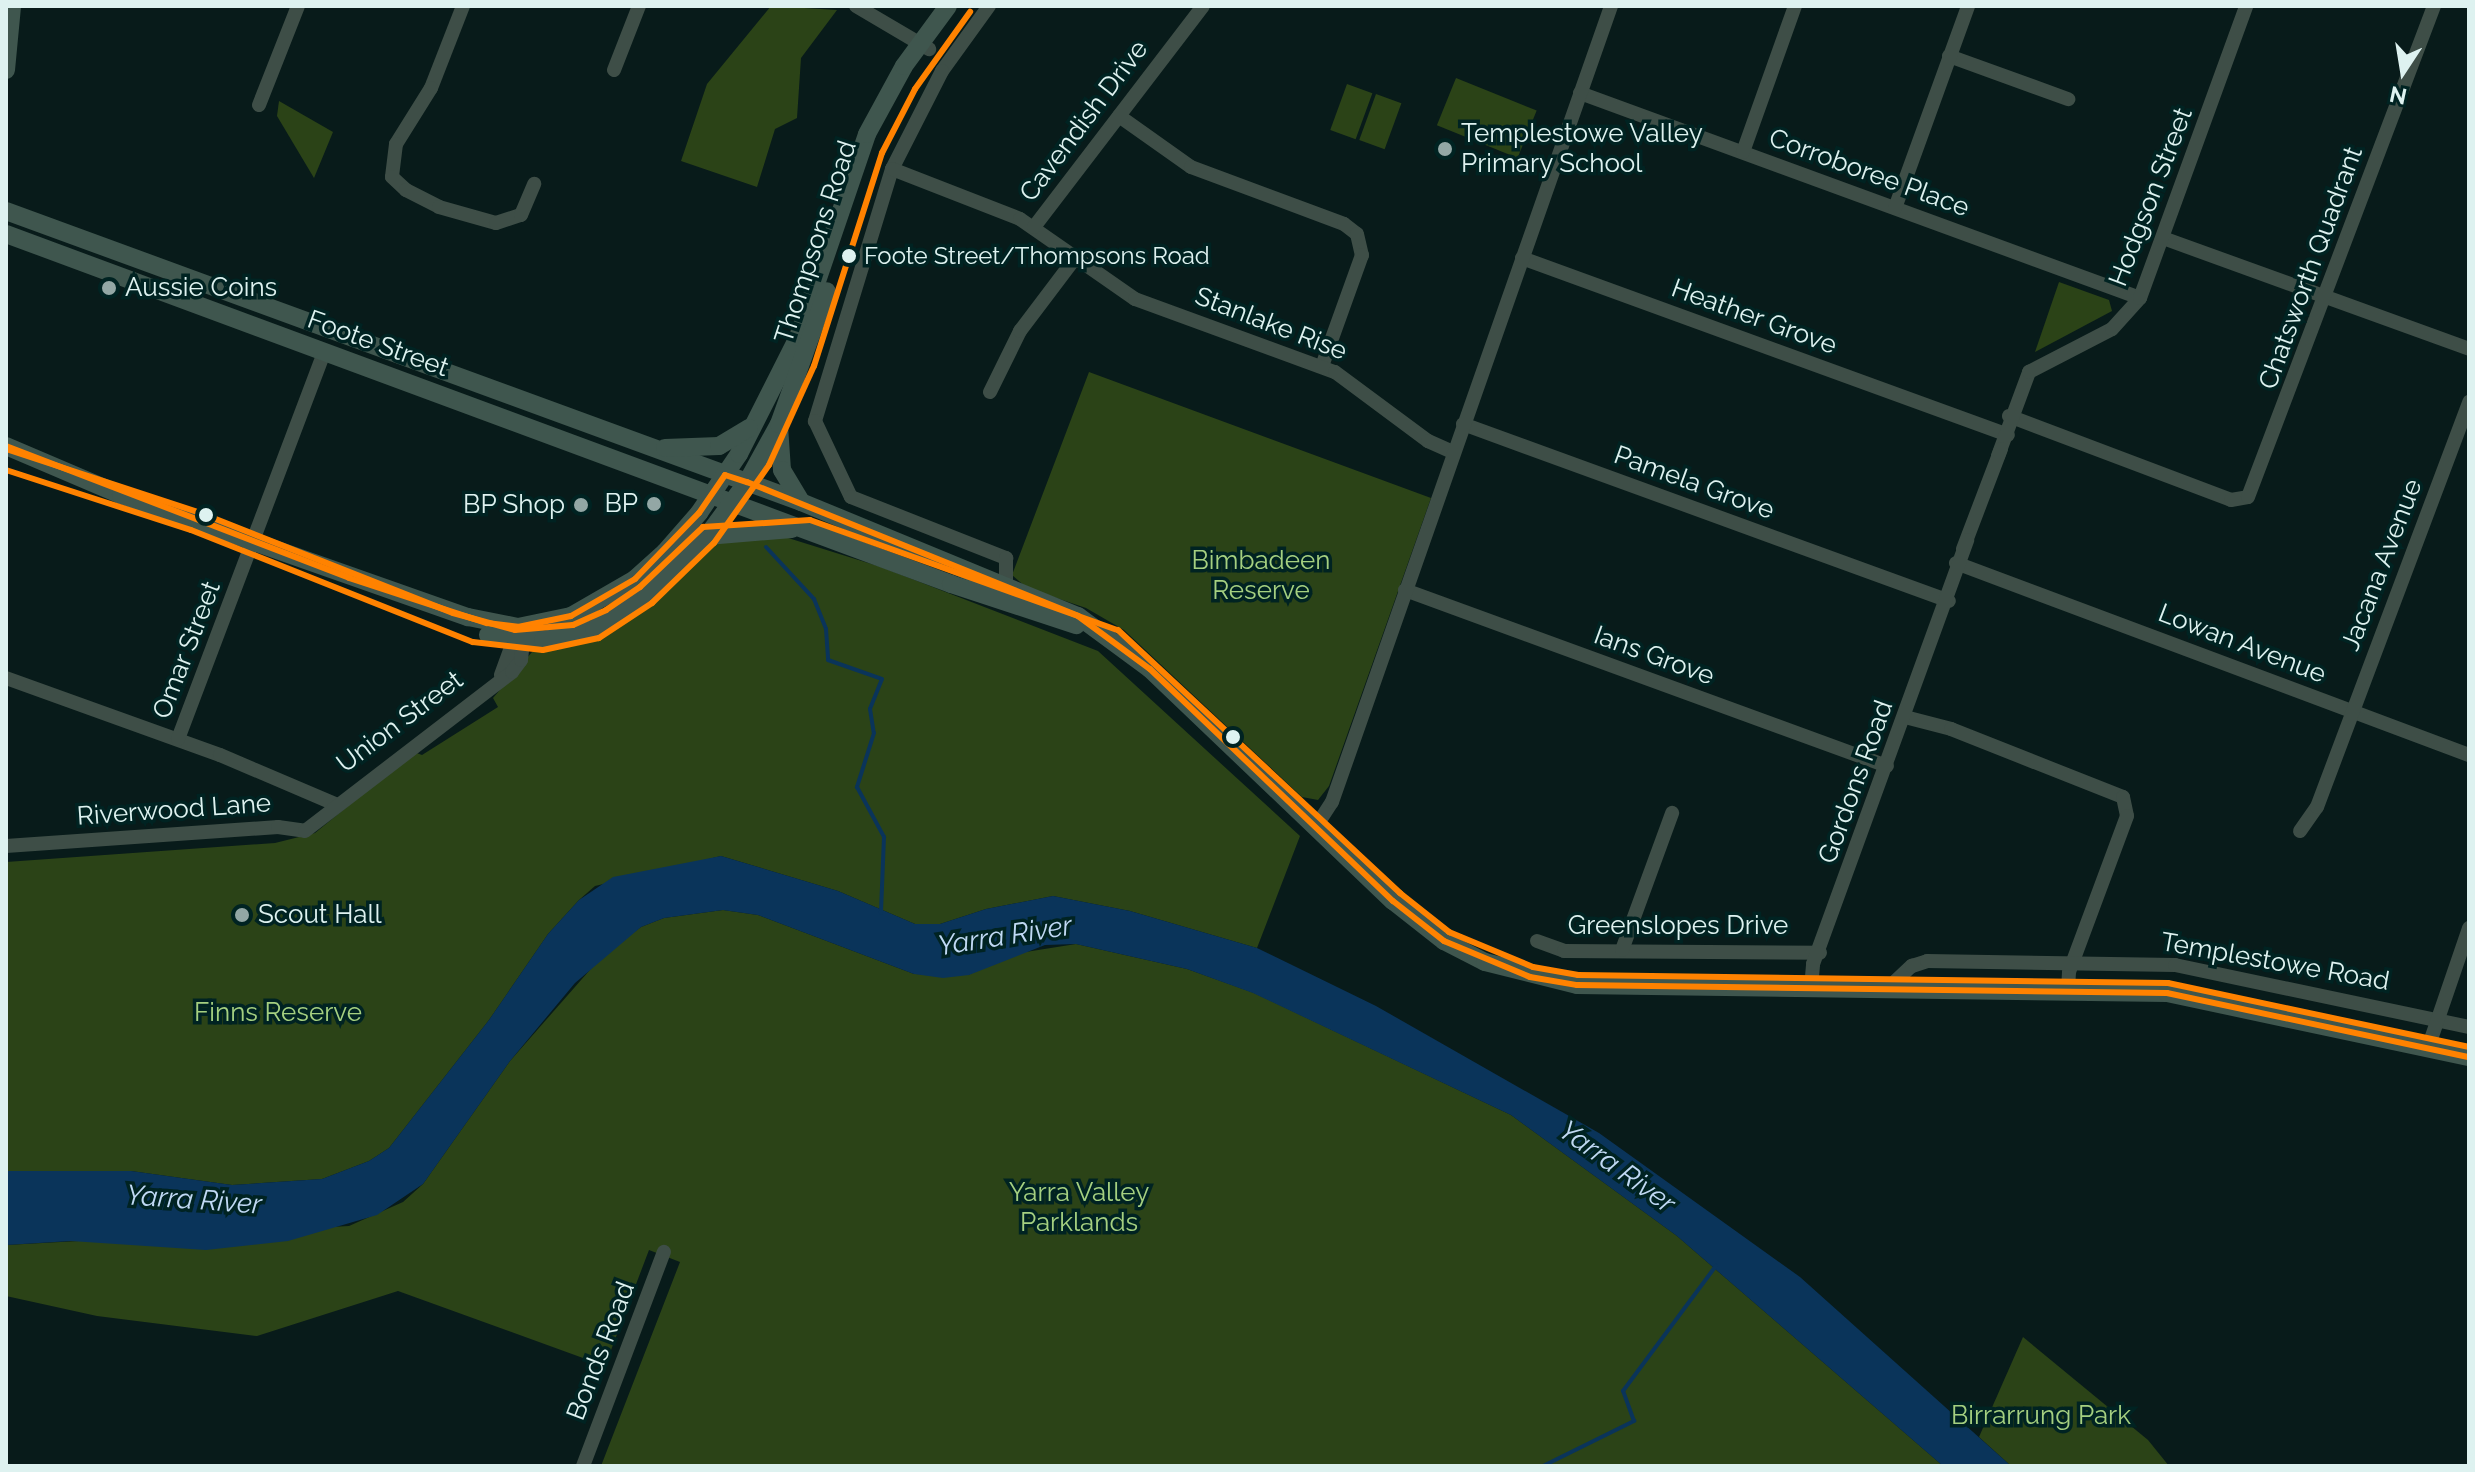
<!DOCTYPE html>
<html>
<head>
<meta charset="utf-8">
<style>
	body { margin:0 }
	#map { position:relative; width:2475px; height:1472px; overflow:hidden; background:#081b1a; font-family:Raleway,sans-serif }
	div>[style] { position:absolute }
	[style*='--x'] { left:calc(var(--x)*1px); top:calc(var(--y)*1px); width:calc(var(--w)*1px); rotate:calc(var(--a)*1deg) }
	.green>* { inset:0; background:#2b4317; transform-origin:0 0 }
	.water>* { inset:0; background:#0a345a }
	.stream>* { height:4px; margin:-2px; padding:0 2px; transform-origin:2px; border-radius:2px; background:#0a345a }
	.minor>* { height:14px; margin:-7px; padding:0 7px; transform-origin:7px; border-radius:7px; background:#3e4e47 }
	.major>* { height:18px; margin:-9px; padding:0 9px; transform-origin:9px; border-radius:9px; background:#3f564e }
	.bus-1>* { height:6px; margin:-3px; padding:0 3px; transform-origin:3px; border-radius:3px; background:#ff8200 }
	.bus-2>* { height:6px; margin:-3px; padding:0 3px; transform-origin:3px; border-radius:3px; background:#ff8200 }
	.bus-3>* { height:6px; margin:-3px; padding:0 3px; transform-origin:3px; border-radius:3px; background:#ff8200 }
	.dots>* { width:22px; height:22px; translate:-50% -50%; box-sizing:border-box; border:4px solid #002322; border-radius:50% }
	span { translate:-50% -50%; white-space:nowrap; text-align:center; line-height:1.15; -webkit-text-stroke:7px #002322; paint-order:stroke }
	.bus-label { font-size:24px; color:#def2f0 }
	.left { translate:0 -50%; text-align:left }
	.street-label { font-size:26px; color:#def2f0 }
	.poi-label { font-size:26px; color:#def2f0 }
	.right { translate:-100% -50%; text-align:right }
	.park-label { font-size:26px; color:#a5d080 }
	.water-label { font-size:28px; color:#c0d9f4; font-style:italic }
	.frame { position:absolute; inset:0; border:8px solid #def2f0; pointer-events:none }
	.north { position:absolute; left:2363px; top:32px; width:80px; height:80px; -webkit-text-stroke:6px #002322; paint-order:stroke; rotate:192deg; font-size:22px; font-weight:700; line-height:32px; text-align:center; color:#def2f0 }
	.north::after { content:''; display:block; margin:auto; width:28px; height:36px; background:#def2f0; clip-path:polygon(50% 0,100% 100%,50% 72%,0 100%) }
</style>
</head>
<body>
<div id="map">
	<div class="green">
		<i style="clip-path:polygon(771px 6px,837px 10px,801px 58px,797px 118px,775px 129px,757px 187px,681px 161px,707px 84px)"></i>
		<i style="left:1456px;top:78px;width:87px;height:51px;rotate:22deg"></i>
		<i style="left:1347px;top:84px;width:27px;height:49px;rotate:20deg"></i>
		<i style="left:1376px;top:94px;width:27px;height:49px;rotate:20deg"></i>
		<i style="clip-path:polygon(279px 101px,333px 132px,314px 178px,277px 116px)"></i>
		<i style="clip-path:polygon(2059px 282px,2109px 300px,2112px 311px,2035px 352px)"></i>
		<i style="clip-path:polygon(1089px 372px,1431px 498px,1329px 786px,1318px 800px,1302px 797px,1124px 630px,1086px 608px,1027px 588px,1012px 575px)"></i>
		<i style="clip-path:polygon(785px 537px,881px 567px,1098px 651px,1300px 836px,1257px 948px,1130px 911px,1053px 896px,986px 909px,940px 924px,915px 924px,838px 891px,721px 856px,595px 886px,579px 900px,548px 934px,489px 1020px,389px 1148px,369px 1161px,322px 1179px,232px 1185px,131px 1171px,6px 1171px,6px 862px,275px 843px,315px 833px,414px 752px,422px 755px,498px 707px,493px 698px,532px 652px,567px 644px,710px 542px)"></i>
		<i style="clip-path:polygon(723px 910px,758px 915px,914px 974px,968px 975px,1013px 954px,1076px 944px,1187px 969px,1254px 993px,1511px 1115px,1677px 1236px,1943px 1466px,601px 1466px,680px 1262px,649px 1250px,605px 1366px,398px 1291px,257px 1336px,97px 1316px,6px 1296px,6px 1245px,349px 1226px,403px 1202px,423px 1184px,510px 1061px,603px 955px,641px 927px,664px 918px)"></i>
		<i style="clip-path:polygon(2023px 1337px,2148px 1440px,2169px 1466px,2011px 1466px,1979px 1437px)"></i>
	</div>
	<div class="water">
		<i style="clip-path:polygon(721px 856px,838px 891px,915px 924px,940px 924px,986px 909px,1053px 896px,1130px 911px,1257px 948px,1376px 1006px,1599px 1133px,1800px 1277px,2011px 1466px,1943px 1466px,1677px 1236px,1511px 1115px,1253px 993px,1187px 969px,1076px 944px,1045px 945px,969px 975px,943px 978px,914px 974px,758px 915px,723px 910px,664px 918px,641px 927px,575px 983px,510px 1061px,423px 1184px,377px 1215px,288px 1241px,206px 1250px,71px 1241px,6px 1245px,6px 1171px,131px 1171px,232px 1185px,322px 1179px,369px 1161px,389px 1148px,489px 1020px,548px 934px,579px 900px,613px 877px)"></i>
	</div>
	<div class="stream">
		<i style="--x:766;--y:547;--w:71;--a:47.3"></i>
		<i style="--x:814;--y:599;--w:32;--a:68"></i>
		<i style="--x:826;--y:629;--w:31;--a:86"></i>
		<i style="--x:828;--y:660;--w:57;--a:19.4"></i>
		<i style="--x:882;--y:679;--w:32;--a:112"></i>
		<i style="--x:870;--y:709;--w:24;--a:81"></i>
		<i style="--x:874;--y:733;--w:57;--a:107.5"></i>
		<i style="--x:857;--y:787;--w:57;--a:61.6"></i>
		<i style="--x:884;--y:837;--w:76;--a:92.3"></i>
		<i style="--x:1543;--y:1466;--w:102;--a:-26.3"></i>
		<i style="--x:1634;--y:1421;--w:32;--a:-110"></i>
		<i style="--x:1623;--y:1391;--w:156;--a:-53.4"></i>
	</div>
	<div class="minor">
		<i style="--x:463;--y:6;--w:88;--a:111.3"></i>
		<i style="--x:431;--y:88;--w:66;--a:122"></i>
		<i style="--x:396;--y:144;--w:33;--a:97"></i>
		<i style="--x:392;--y:177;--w:19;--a:43"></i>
		<i style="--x:406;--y:190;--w:37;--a:27"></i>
		<i style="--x:439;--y:207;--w:59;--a:15.7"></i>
		<i style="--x:496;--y:223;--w:26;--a:-18"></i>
		<i style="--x:521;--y:215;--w:34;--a:-67"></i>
		<i style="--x:856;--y:6;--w:85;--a:30.5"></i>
		<i style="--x:989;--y:6;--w:80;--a:125.9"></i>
		<i style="--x:942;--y:71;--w:110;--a:117"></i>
		<i style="--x:892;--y:169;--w:264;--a:107"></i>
		<i style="--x:815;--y:421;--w:84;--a:64.7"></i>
		<i style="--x:851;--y:497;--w:167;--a:21.5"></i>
		<i style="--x:1006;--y:558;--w:26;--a:90"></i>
		<i style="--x:1949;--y:56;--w:127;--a:19.9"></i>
		<i style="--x:614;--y:70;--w:69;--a:-68.7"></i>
		<i style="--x:1580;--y:93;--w:596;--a:20.11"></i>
		<i style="--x:259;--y:105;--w:106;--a:-68.5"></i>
		<i style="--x:1119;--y:116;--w:88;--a:35.3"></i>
		<i style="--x:1191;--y:167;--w:163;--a:20.4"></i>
		<i style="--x:1344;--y:224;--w:16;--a:38"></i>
		<i style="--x:1357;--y:234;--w:22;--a:77"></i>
		<i style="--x:1362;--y:255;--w:118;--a:109.8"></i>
		<i style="--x:1743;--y:152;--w:155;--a:-70.4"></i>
		<i style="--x:892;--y:169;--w:137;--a:21.3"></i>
		<i style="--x:1020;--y:219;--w:140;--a:34.8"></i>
		<i style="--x:1135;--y:299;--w:213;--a:20.1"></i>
		<i style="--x:1335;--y:372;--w:116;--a:36.6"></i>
		<i style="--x:1428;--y:441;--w:27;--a:24"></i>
		<i style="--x:1895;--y:208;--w:215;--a:-70.1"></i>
		<i style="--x:1034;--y:227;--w:278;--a:-52.6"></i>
		<i style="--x:2163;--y:238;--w:326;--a:19.9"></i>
		<i style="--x:1522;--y:258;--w:517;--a:20.01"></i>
		<i style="--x:990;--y:392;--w:68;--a:-63.8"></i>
		<i style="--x:1020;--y:331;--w:93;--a:-52.9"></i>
		<i style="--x:2009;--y:416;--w:237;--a:20.7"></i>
		<i style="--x:2231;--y:500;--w:17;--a:-10"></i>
		<i style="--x:2248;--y:497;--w:525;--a:-69.25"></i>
		<i style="--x:1463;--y:424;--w:517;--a:20.01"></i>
		<i style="--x:1998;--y:456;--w:90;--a:-69.7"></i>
		<i style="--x:2029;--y:372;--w:93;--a:-27.4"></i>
		<i style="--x:2112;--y:329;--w:42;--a:-47.9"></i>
		<i style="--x:2140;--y:298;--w:311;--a:-70"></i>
		<i style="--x:1963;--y:549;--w:107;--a:-69.2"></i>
		<i style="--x:1956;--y:563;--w:548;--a:20.52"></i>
		<i style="--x:1405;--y:590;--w:513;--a:20.06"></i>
		<i style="--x:501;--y:675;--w:37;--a:-70"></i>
		<i style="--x:6;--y:678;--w:227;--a:19.8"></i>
		<i style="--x:220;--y:755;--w:125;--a:23.1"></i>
		<i style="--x:1905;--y:717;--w:48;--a:14.6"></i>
		<i style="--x:1951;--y:729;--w:185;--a:21.6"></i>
		<i style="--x:2123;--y:797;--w:19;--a:78"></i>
		<i style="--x:2127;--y:816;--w:166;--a:110.4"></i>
		<i style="--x:2069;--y:972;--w:18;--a:93"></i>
		<i style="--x:178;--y:739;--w:414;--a:-69.3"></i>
		<i style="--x:1315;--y:828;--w:31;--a:-57"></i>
		<i style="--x:1332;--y:802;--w:843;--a:-70.68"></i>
		<i style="--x:2300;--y:831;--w:29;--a:-55"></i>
		<i style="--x:2317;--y:807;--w:433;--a:-69.4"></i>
		<i style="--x:6;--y:846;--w:273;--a:-4"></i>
		<i style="--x:278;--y:827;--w:27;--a:8"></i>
		<i style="--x:305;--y:831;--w:261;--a:-37.5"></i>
		<i style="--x:512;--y:672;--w:15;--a:-53"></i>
		<i style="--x:521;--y:660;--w:20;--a:-84"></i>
		<i style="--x:1537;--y:941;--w:29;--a:20"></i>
		<i style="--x:1564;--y:951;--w:256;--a:0.4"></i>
		<i style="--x:1622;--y:950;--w:146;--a:-69.9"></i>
		<i style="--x:1811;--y:988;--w:24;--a:-85"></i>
		<i style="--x:1813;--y:964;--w:451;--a:-70"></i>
		<i style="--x:1888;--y:988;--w:33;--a:-43"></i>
		<i style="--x:1912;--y:966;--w:16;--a:-18"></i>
		<i style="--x:1927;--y:961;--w:248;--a:0.9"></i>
		<i style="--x:2175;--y:965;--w:300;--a:11.9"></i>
		<i style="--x:2428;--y:1048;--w:127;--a:-71.1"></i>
		<i style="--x:583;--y:1466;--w:229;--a:-69.3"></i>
	</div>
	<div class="major">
		<i style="--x:6;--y:70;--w:64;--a:-84.6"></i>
		<i style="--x:6;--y:211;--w:847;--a:20.1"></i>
		<i style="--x:801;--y:502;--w:300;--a:22.4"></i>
		<i style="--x:1078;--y:616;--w:89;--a:36.4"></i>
		<i style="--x:1150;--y:669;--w:336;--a:43.7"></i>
		<i style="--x:1393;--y:901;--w:65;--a:38.1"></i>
		<i style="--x:1444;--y:941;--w:46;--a:27.1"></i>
		<i style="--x:1485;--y:962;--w:95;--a:14"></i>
		<i style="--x:1577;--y:985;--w:590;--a:0.78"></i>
		<i style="--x:2167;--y:993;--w:309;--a:12"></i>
		<i style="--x:6;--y:234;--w:1008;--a:20.32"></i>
		<i style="--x:951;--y:584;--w:132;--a:18.2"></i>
		<i style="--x:779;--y:426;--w:44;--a:86.1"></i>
		<i style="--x:782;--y:470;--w:37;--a:59"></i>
		<i style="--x:6;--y:446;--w:125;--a:23.1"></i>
		<i style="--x:121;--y:495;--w:368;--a:19.4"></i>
		<i style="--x:468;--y:617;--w:51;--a:11.3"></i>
		<i style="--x:518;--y:627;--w:54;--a:-11.7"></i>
		<i style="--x:571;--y:616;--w:74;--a:-30"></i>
		<i style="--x:635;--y:579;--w:40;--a:-42"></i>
		<i style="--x:665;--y:552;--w:52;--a:-48.9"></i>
		<i style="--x:699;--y:513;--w:71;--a:-55.9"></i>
		<i style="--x:739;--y:454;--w:131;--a:-63.2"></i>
		<i style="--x:798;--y:337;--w:214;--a:-71.2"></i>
		<i style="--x:867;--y:134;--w:77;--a:-61.4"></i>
		<i style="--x:904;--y:66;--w:74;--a:-53.7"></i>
		<i style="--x:665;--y:448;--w:54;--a:-2.1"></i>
		<i style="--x:719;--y:446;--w:35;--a:-31"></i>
		<i style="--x:707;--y:536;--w:85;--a:-4.7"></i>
		<i style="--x:488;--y:635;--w:55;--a:5.2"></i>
		<i style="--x:543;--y:640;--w:52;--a:-12.2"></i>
		<i style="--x:594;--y:629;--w:62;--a:-33.2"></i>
		<i style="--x:646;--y:595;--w:85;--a:-44"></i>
		<i style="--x:707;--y:536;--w:67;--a:-53.5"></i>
		<i style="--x:747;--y:482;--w:66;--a:-61.1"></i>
		<i style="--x:779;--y:424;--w:141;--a:-70.2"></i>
	</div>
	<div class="bus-1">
		<i style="--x:6;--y:446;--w:368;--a:21"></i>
		<i style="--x:349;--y:578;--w:145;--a:18.1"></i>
		<i style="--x:487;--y:623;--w:31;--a:7"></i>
		<i style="--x:518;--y:627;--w:54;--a:-11.7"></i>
		<i style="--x:571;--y:616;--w:74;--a:-30"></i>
		<i style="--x:635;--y:579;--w:92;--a:-45.9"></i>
		<i style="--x:699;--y:513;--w:46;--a:-55.6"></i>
		<i style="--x:725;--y:475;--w:23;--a:18"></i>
		<i style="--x:747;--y:482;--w:357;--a:22"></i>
		<i style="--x:1078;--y:616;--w:89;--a:36.4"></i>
		<i style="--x:1150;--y:669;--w:336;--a:43.7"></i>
		<i style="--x:1393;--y:901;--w:65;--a:38.1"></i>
		<i style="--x:1444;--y:941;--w:93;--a:22.7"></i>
		<i style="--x:1530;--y:977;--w:48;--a:9.7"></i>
		<i style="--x:1577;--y:985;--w:590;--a:0.78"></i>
		<i style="--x:2167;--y:993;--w:309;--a:12"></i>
	</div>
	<div class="bus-2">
		<i style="--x:6;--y:470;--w:194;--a:18"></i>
		<i style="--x:191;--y:530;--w:303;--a:21.7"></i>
		<i style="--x:473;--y:642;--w:70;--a:6.5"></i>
		<i style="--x:543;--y:650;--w:57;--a:-12.1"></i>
		<i style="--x:599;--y:638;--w:64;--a:-33.4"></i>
		<i style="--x:652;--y:603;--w:86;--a:-44.1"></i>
		<i style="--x:714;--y:543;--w:95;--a:-54.8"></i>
		<i style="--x:769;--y:465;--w:109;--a:-65.6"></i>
		<i style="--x:814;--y:366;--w:224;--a:-72.3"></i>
		<i style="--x:882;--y:153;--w:72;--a:-62.7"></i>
		<i style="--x:915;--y:89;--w:95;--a:-54.5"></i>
	</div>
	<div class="bus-3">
		<i style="--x:9;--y:450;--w:199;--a:18.2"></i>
		<i style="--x:198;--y:512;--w:274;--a:21.6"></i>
		<i style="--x:453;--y:613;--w:64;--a:15.3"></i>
		<i style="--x:515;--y:630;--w:58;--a:-4.9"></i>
		<i style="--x:573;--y:625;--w:36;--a:-24"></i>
		<i style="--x:606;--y:610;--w:41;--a:-34.1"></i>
		<i style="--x:640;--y:587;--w:87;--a:-43.6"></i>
		<i style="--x:703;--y:527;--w:107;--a:-3.7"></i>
		<i style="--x:810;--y:520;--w:327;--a:19.7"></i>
		<i style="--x:1118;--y:630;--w:386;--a:43"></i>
		<i style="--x:1400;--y:893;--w:63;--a:38.5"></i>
		<i style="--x:1449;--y:932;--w:91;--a:22.6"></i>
		<i style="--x:1533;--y:967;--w:46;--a:10.1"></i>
		<i style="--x:1578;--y:975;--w:590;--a:0.78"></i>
		<i style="--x:2168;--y:983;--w:308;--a:12"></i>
	</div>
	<div class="dots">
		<i style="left:1445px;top:149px;background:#93a7a5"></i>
		<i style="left:849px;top:256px;background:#def2f0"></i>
		<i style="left:109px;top:288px;background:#93a7a5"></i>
		<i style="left:654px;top:504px;background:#93a7a5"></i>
		<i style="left:581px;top:505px;background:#93a7a5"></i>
		<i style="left:206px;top:515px;background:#def2f0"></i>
		<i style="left:1233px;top:737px;background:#def2f0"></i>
		<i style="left:242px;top:915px;background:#93a7a5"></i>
	</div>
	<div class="bus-label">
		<span class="left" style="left:864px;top:256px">Foote Street/Thompsons Road</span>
	</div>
	<div class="street-label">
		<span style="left:1084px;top:121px;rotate:-53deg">Cavendish Drive</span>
		<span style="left:1869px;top:173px;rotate:20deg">Corroboree Place</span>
		<span style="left:2151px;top:197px;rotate:-69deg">Hodgson Street</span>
		<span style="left:816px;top:242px;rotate:-72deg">Thompsons Road</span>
		<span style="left:2311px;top:268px;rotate:-70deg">Chatsworth Quadrant</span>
		<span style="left:1754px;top:317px;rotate:20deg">Heather Grove</span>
		<span style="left:1271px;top:324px;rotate:21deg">Stanlake Rise</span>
		<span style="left:378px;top:344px;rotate:20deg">Foote Street</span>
		<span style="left:1694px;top:483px;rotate:20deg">Pamela Grove</span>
		<span style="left:2382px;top:565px;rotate:-69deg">Jacana Avenue</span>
		<span style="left:2242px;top:644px;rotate:21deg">Lowan Avenue</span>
		<span style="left:187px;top:650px;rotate:-69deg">Omar Street</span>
		<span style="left:1654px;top:656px;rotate:20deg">Ians Grove</span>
		<span style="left:400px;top:722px;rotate:-37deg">Union Street</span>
		<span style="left:1856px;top:782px;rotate:-70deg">Gordons Road</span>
		<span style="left:174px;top:810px;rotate:-4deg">Riverwood Lane</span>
		<span style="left:1678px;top:926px">Greenslopes Drive</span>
		<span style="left:2275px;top:962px;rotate:10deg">Templestowe Road</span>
		<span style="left:601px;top:1351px;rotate:-69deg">Bonds Road</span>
	</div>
	<div class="poi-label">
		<span class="left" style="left:1461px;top:149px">Templestowe Valley<br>Primary School</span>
		<span class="left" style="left:125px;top:288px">Aussie Coins</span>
		<span class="right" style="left:638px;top:504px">BP</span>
		<span class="right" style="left:565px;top:505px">BP Shop</span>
		<span class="left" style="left:258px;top:915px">Scout Hall</span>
	</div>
	<div class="park-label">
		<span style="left:1261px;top:576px">Bimbadeen<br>Reserve</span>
		<span style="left:278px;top:1013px">Finns Reserve</span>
		<span style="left:1079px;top:1208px">Yarra Valley<br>Parklands</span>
		<span style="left:2041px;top:1416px">Birrarrung Park</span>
	</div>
	<div class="water-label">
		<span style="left:1005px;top:936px;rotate:-9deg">Yarra River</span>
		<span style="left:1617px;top:1167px;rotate:36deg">Yarra River</span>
		<span style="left:194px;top:1200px;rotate:4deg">Yarra River</span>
	</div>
	<div class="frame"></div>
	<div class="north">N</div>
</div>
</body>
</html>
